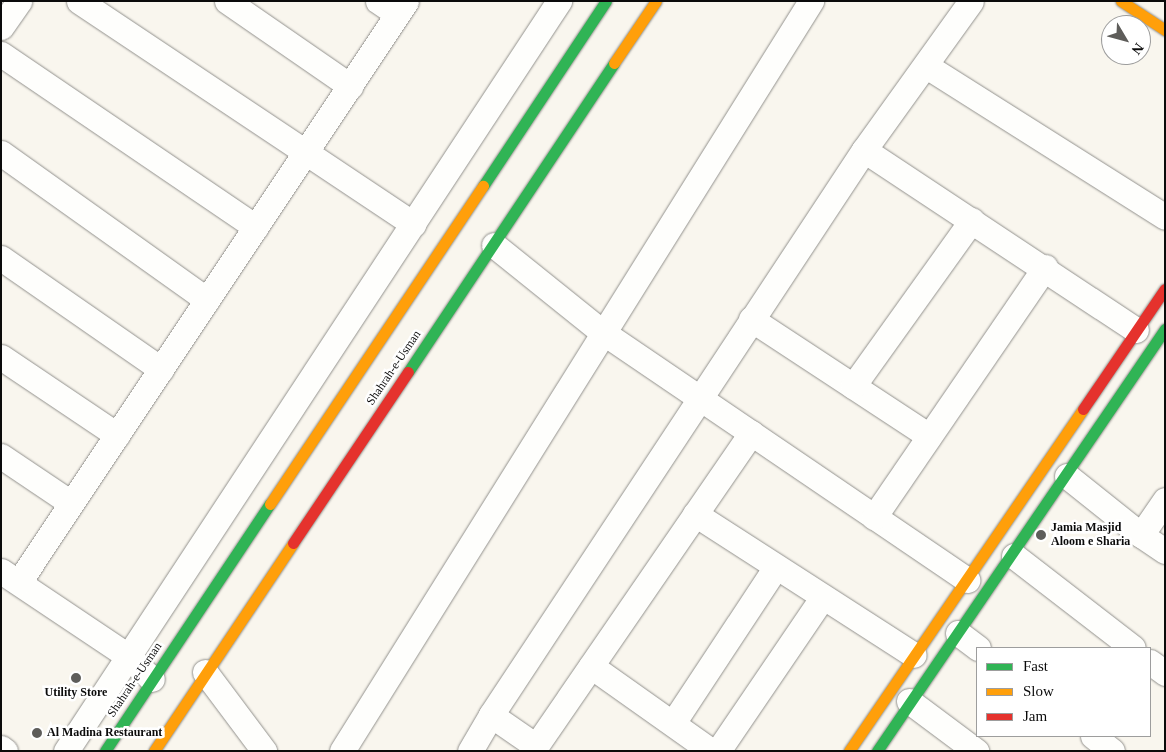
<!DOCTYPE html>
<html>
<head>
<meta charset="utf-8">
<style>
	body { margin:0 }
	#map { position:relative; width:1166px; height:752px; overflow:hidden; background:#f9f6ee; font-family:"Times New Roman",serif }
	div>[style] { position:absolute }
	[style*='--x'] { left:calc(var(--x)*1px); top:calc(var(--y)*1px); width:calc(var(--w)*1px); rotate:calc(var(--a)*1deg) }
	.roads { filter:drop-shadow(0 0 1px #92918d) drop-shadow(0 0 1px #92918d) }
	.street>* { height:25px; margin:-12.5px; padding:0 12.5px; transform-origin:12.5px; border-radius:12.5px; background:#fefefc }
	.fast>* { height:11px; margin:-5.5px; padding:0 5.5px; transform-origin:5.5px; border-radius:5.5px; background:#30b455 }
	.slow>* { height:11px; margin:-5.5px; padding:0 5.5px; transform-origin:5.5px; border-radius:5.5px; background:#ff9f0a }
	.jam>* { height:11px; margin:-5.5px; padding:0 5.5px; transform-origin:5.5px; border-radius:5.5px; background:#e5322d }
	.dots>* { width:14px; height:14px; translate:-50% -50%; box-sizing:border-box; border:2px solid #fff; border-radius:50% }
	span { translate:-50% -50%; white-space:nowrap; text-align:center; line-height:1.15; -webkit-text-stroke:5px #fff; paint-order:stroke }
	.street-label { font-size:12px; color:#0b0b0b }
	.poi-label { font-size:12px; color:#0b0b0b; font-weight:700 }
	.left { translate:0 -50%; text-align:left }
	.frame { position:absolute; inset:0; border:2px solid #0b0b0b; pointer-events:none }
	.legend { position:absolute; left:976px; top:647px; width:175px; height:90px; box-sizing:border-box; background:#fff; border:1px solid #9d9d9d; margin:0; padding:6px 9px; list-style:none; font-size:15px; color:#0b0b0b }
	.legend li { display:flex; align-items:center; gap:10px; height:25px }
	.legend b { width:25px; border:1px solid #9d9d9d }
	.north { position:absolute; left:1101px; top:15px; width:50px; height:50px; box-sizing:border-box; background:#fff; border:1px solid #9d9d9d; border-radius:50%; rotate:127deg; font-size:14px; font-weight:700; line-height:20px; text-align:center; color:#0b0b0b }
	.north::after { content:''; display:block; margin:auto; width:18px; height:22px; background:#5e5d5a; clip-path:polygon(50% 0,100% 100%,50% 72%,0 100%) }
</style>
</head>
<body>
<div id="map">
	<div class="roads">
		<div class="street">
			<i style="--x:79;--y:1;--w:402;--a:33.7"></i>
			<i style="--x:227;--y:1;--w:150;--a:34.6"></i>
			<i style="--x:378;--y:1;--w:23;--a:34"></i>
			<i style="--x:1;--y:27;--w:32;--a:-55"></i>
			<i style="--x:1;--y:54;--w:308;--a:34.2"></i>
			<i style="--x:928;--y:67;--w:280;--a:32.3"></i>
			<i style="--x:864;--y:150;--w:183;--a:-54.3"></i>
			<i style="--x:1;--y:153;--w:253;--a:35.5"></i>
			<i style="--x:494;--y:245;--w:137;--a:38.8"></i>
			<i style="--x:601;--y:331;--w:443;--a:34.2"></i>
			<i style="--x:1;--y:258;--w:195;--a:34.8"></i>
			<i style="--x:751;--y:319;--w:213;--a:33.3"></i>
			<i style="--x:1;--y:357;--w:140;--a:33.9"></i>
			<i style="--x:853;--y:386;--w:204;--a:-54.4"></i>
			<i style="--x:1;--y:456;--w:84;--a:33.9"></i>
			<i style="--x:1067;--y:476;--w:95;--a:38.6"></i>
			<i style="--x:1165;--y:500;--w:42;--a:124.4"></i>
			<i style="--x:1141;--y:535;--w:29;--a:34"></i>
			<i style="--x:695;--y:514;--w:260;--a:32.8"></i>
			<i style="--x:874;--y:517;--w:303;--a:-55.6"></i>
			<i style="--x:1014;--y:556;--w:150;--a:37.7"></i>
			<i style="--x:1;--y:571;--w:153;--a:33.8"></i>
			<i style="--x:128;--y:656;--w:33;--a:44"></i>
			<i style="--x:19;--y:582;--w:698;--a:-56.33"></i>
			<i style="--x:958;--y:633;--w:25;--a:37"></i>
			<i style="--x:1150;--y:662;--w:19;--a:36"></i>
			<i style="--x:591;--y:666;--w:147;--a:35.3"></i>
			<i style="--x:205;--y:672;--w:99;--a:53.2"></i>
			<i style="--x:909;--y:701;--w:84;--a:36.7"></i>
			<i style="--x:491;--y:715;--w:677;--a:-56.57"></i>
			<i style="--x:864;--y:150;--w:326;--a:33.5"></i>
			<i style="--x:673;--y:723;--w:187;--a:-56.6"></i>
			<i style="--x:1093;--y:736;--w:24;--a:38"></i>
			<i style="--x:1;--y:748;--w:5;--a:37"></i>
			<i style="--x:66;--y:751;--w:898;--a:-56.68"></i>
			<i style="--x:342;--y:751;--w:885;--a:-57.98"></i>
			<i style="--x:470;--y:751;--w:42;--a:-59.7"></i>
			<i style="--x:491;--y:715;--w:55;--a:34.6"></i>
			<i style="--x:536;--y:746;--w:380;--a:-55.5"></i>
			<i style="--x:718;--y:751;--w:185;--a:-55.8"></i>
		</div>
		<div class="fast">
			<i style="--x:483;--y:186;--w:222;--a:-56.4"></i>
			<i style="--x:408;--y:372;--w:371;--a:-56.3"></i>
			<i style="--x:105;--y:751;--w:297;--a:-56.3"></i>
			<i style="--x:877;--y:751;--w:511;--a:-55.69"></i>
		</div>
		<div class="slow">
			<i style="--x:1121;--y:1;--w:53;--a:33.4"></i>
			<i style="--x:614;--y:63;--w:75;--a:-55.9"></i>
			<i style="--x:270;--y:504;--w:383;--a:-56.2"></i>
			<i style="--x:154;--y:751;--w:250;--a:-56.2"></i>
			<i style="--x:849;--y:751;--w:414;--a:-55.6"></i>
		</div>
		<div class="jam">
			<i style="--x:1083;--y:409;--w:145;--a:-55.7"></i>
			<i style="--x:293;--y:543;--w:206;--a:-56.1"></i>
		</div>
	</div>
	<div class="dots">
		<i style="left:1041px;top:535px;background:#5e5d5a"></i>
		<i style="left:76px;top:678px;background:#5e5d5a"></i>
		<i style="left:37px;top:733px;background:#5e5d5a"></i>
	</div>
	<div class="street-label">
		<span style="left:394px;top:368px;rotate:-56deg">Shahrah-e-Usman</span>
		<span style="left:135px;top:680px;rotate:-56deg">Shahrah-e-Usman</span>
	</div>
	<div class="poi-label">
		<span class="left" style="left:1051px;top:535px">Jamia Masjid<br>Aloom e Sharia</span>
		<span style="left:76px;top:693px">Utility Store</span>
		<span class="left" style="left:47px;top:733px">Al Madina Restaurant</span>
	</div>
	<div class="frame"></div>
	<ul class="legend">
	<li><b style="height:6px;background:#30b455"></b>Fast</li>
	<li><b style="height:6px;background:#ff9f0a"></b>Slow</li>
	<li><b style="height:6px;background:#e5322d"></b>Jam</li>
	</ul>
	<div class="north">N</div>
</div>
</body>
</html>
